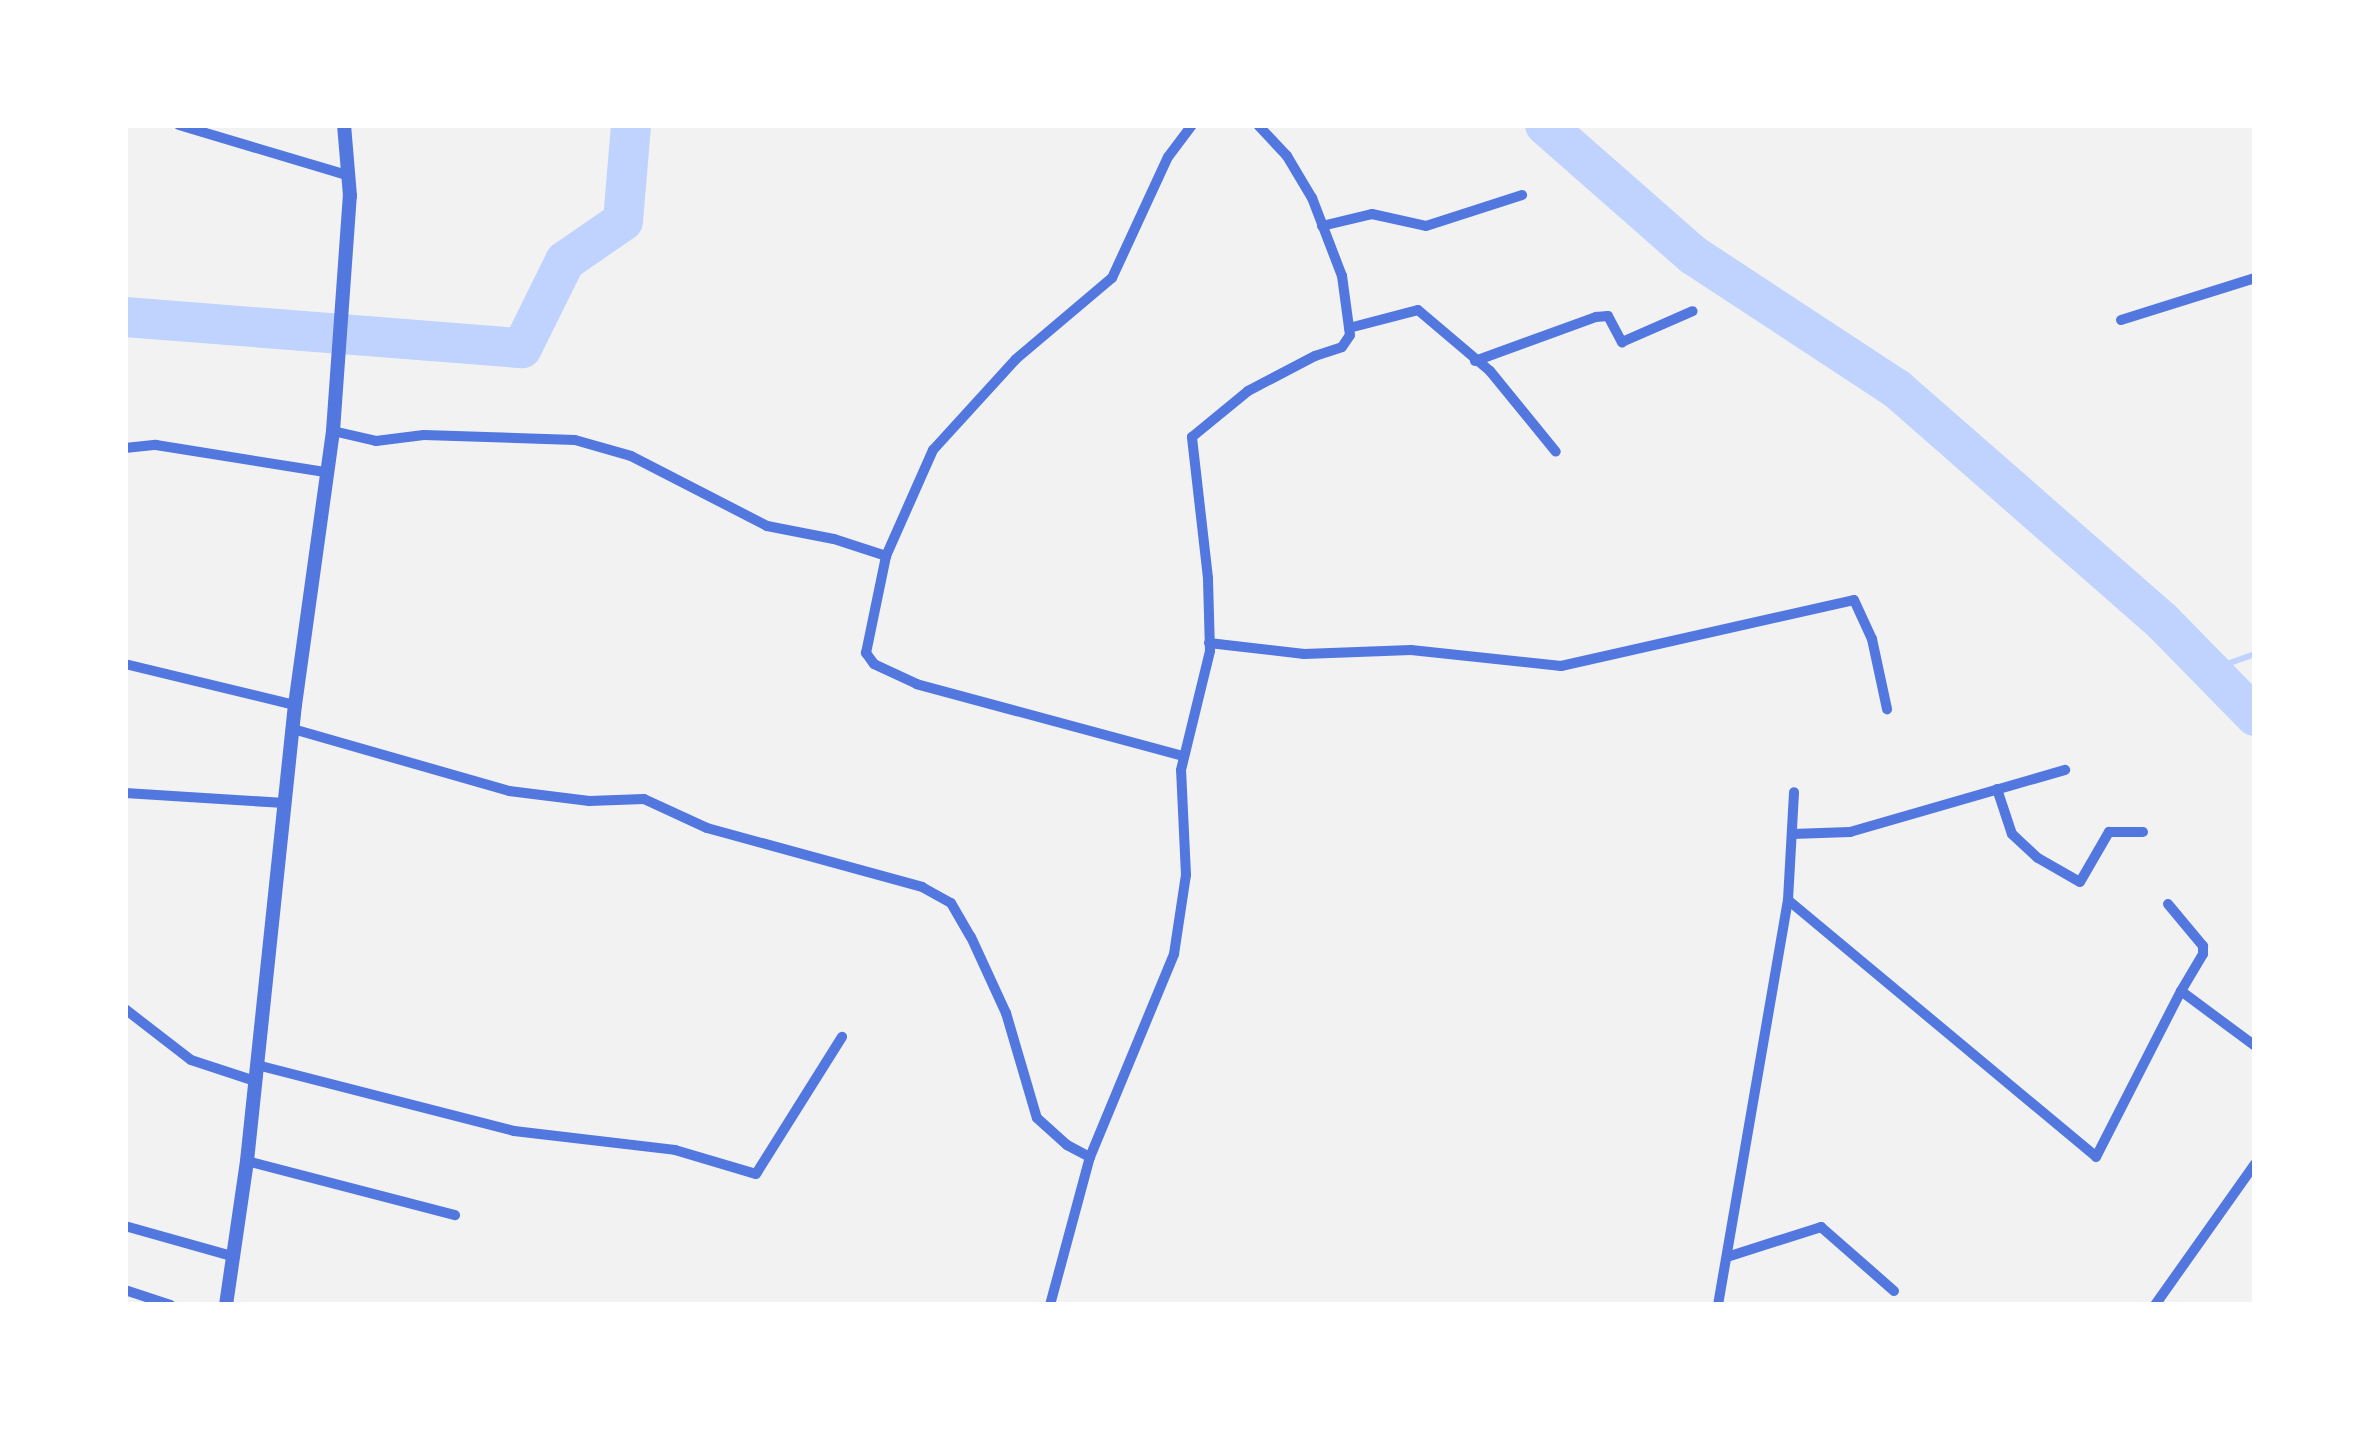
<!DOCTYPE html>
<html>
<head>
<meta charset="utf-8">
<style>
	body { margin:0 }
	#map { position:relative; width:2380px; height:1430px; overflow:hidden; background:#f2f2f2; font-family:Inter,sans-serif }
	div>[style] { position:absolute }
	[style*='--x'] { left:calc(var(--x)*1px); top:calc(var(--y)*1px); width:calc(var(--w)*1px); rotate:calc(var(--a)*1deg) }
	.stream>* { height:6px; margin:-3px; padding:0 3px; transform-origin:3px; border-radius:3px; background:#bfd3fe }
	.river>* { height:40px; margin:-20px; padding:0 20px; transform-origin:20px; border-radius:20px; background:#bfd3fe }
	.minor>* { height:10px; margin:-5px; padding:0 5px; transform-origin:5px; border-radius:5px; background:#5277de }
	.tertiary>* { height:14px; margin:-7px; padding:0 7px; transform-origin:7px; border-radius:7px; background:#5277de }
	span { translate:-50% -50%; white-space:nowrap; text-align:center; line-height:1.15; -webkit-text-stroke:9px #fff; paint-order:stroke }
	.frame { position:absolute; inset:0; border:128px solid #fff; pointer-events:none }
</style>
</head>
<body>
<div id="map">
	<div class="stream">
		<i style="--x:2210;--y:670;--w:48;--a:-19.6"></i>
	</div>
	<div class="river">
		<i style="--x:1545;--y:125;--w:197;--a:41.3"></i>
		<i style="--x:1693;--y:255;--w:244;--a:33.3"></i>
		<i style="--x:1897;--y:389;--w:352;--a:41.2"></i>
		<i style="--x:2162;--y:621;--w:133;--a:45.6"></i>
		<i style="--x:125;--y:317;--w:398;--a:4.5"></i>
		<i style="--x:522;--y:348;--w:97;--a:-63.7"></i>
		<i style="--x:565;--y:261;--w:70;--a:-34.6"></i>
		<i style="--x:623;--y:221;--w:96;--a:-85.2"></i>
	</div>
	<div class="minor">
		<i style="--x:179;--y:125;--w:178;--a:16.6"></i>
		<i style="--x:1322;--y:226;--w:51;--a:-13.5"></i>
		<i style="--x:1372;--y:214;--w:55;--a:12.5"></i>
		<i style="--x:1426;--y:226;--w:101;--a:-17.9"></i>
		<i style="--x:2121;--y:320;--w:140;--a:-17.4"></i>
		<i style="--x:1349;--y:328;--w:71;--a:-14.6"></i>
		<i style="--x:1418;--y:310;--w:94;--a:40.3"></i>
		<i style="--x:1490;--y:371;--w:104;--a:50.8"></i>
		<i style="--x:1475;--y:361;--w:129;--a:-20"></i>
		<i style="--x:1596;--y:317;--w:12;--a:-5"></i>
		<i style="--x:1608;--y:316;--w:30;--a:62"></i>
		<i style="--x:1622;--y:342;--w:77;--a:-23.6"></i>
		<i style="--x:333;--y:431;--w:44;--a:13.1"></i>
		<i style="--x:376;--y:441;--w:48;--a:-7.1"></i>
		<i style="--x:424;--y:435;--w:151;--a:1.9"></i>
		<i style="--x:575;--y:440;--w:58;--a:15.9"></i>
		<i style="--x:631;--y:456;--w:153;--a:27.2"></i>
		<i style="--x:767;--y:526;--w:68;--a:11"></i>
		<i style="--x:834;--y:539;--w:55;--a:18.1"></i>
		<i style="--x:125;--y:448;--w:31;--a:-6"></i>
		<i style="--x:156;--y:445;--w:171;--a:9.1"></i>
		<i style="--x:1209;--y:643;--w:96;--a:6.6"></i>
		<i style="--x:1304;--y:654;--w:107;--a:-2.1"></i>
		<i style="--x:1411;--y:650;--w:151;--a:6.1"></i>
		<i style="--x:1561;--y:666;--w:300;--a:-12.7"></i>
		<i style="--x:1854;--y:600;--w:43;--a:65.2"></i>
		<i style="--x:1872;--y:639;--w:72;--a:77.9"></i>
		<i style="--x:125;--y:664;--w:175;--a:13.6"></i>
		<i style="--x:293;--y:729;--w:225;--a:16"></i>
		<i style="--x:509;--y:791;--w:81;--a:7.1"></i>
		<i style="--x:589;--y:801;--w:55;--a:-2.1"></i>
		<i style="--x:644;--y:799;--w:69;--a:24.7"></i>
		<i style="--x:707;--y:828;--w:223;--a:15.3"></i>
		<i style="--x:922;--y:887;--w:33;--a:29"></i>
		<i style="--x:951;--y:903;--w:39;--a:60"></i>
		<i style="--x:971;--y:937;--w:84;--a:65.3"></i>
		<i style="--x:1006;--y:1013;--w:109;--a:73.6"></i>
		<i style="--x:1037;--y:1118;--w:40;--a:42"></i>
		<i style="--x:1067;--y:1145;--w:26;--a:28"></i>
		<i style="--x:1183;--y:756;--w:276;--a:-164.9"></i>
		<i style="--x:917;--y:684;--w:47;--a:-155.1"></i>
		<i style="--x:874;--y:664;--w:14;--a:-126"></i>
		<i style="--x:866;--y:653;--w:99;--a:-78.3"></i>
		<i style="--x:886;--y:556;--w:116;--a:-66.1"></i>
		<i style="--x:933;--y:450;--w:123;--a:-47.6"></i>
		<i style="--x:1016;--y:359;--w:126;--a:-40.2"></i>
		<i style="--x:1112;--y:278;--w:133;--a:-65.2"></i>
		<i style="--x:1168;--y:157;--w:40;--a:-53"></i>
		<i style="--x:1997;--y:789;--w:47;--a:71.6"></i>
		<i style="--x:2012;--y:834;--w:35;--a:43"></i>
		<i style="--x:2038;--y:858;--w:48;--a:29.7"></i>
		<i style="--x:2080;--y:882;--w:58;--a:-59.9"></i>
		<i style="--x:2109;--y:832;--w:34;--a:0"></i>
		<i style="--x:125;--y:793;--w:160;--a:3.6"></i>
		<i style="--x:1792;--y:834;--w:58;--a:-2"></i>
		<i style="--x:1850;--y:832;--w:224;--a:-16.1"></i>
		<i style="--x:1788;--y:900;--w:401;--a:39.8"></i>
		<i style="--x:2096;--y:1157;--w:186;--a:-62.9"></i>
		<i style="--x:2181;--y:991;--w:92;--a:36.6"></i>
		<i style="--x:2168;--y:904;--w:55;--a:50.2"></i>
		<i style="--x:2203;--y:946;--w:8;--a:90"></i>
		<i style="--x:2203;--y:954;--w:43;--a:120.7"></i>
		<i style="--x:125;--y:1009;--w:83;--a:37.7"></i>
		<i style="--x:191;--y:1060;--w:67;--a:18.2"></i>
		<i style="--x:257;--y:1065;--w:265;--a:14.4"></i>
		<i style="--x:514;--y:1131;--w:162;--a:6.7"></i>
		<i style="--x:675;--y:1150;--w:84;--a:16.5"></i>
		<i style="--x:756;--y:1174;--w:162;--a:-57.9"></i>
		<i style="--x:247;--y:1161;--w:215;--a:14.6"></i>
		<i style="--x:125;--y:1226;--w:114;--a:15.7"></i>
		<i style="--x:1727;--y:1257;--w:99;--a:-17.7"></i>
		<i style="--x:1821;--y:1227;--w:97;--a:41.2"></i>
		<i style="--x:125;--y:1290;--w:48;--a:18.1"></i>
		<i style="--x:1050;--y:1305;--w:153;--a:-74.9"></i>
		<i style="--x:1090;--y:1157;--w:220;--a:-67.5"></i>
		<i style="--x:1174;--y:954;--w:80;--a:-81.4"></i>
		<i style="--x:1186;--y:875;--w:105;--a:-92.7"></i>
		<i style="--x:1181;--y:770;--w:122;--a:-76.3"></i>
		<i style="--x:1210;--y:651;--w:73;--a:-91.6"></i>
		<i style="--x:1208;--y:578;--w:142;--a:-96.5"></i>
		<i style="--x:1192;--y:437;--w:72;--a:-39.4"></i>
		<i style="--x:1248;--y:391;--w:76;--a:-27.6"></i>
		<i style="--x:1315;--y:356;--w:28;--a:-18"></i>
		<i style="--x:1342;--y:347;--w:14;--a:-56"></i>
		<i style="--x:1350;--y:335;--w:60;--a:-97.7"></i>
		<i style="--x:1342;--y:276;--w:84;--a:-111"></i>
		<i style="--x:1312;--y:198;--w:49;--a:-120.8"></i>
		<i style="--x:1287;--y:156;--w:42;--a:-133.1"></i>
		<i style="--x:1718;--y:1305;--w:411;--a:-80.2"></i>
		<i style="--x:1788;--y:900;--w:108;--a:-86.8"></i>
		<i style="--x:2155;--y:1305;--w:173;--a:-54.7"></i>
	</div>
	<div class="tertiary">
		<i style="--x:226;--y:1305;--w:146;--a:-81.7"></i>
		<i style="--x:247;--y:1161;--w:459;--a:-84"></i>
		<i style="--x:295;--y:705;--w:277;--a:-82.1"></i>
		<i style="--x:333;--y:431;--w:236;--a:-85.9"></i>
		<i style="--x:350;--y:196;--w:71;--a:-94.8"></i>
	</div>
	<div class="frame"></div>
</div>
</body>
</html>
